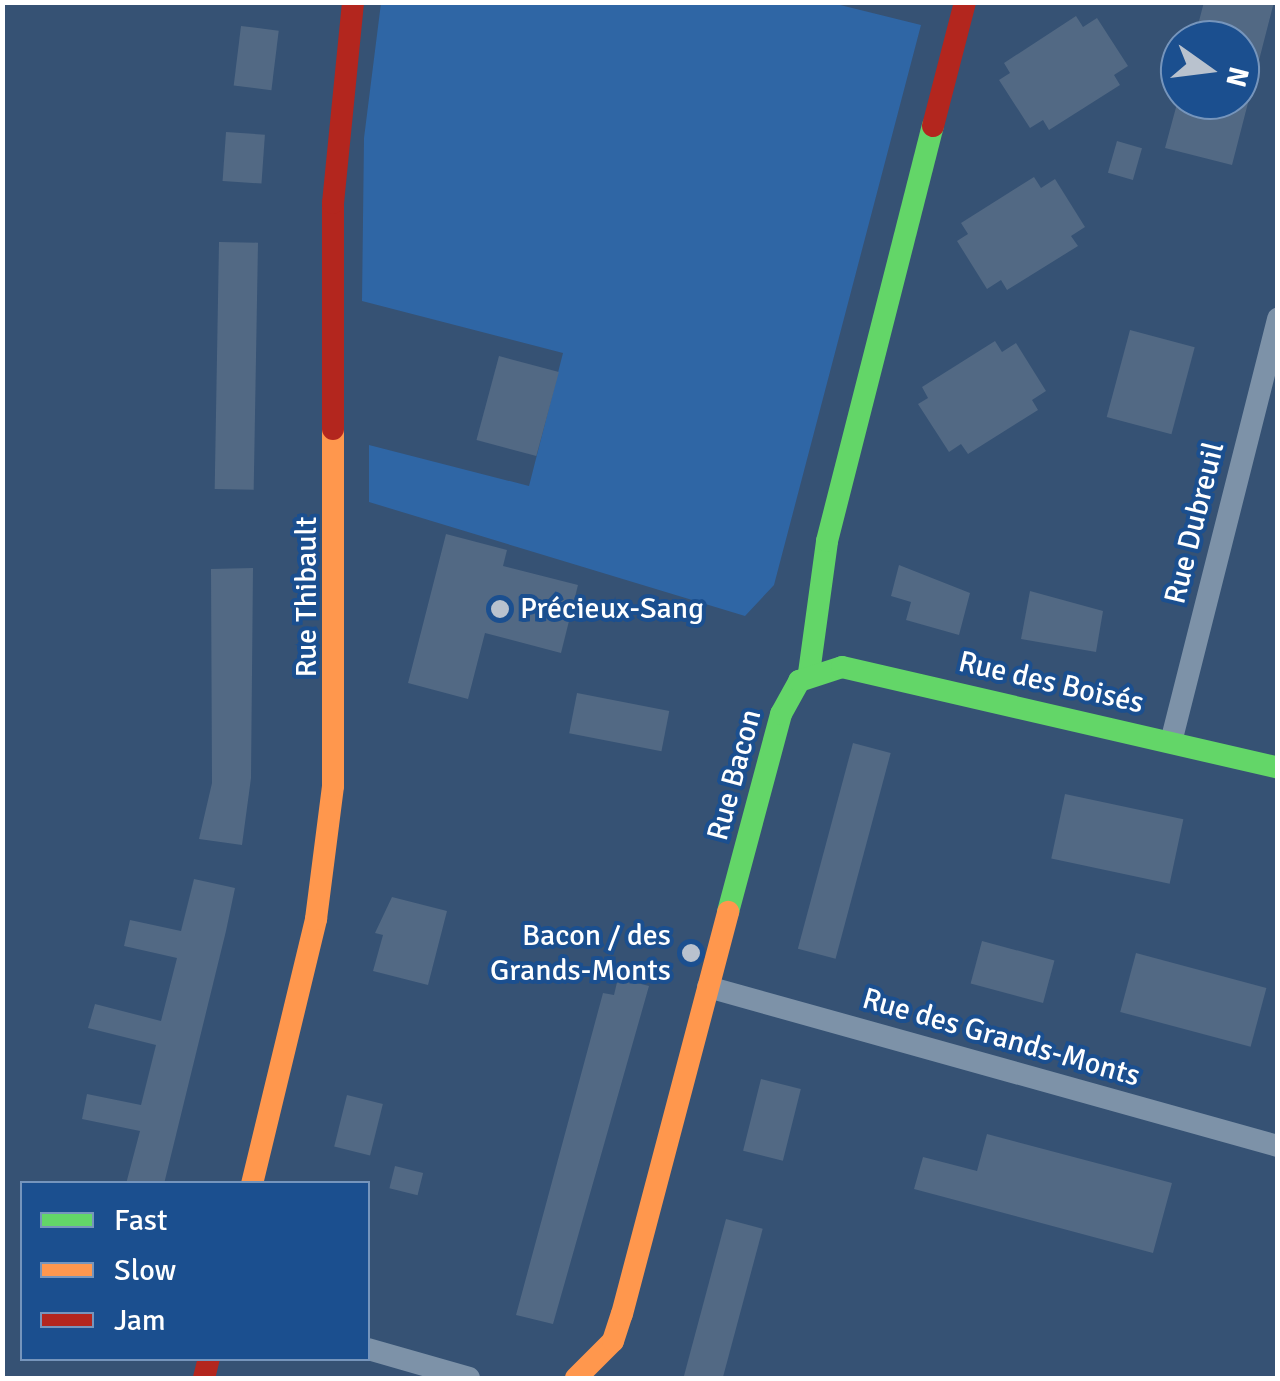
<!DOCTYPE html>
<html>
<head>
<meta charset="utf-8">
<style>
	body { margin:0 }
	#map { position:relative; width:1280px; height:1381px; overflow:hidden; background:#365274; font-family:Signika,sans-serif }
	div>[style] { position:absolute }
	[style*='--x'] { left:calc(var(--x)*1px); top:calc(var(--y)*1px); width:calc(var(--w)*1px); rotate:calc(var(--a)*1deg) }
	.green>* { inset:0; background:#2f66a5 }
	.building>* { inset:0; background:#526984; transform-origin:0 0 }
	.street>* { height:22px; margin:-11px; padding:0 11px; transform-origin:11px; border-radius:11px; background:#7d92a8 }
	.fast>* { height:22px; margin:-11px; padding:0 11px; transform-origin:11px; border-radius:11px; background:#63d668 }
	.slow>* { height:22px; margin:-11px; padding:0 11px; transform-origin:11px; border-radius:11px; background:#ff974d }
	.jam>* { height:22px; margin:-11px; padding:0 11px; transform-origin:11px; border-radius:11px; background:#b3261e }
	.dots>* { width:28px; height:28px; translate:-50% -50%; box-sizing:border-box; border:5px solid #1b4f8f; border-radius:50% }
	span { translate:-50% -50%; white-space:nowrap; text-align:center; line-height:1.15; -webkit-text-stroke:8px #1b4f8f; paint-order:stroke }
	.street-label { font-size:30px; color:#fff }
	.poi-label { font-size:30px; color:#fff }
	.left { translate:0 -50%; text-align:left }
	.right { translate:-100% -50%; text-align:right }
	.frame { position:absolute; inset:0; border:5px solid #fff; pointer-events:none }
	.legend { position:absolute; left:20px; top:1181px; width:350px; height:180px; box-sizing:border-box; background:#1b4f8f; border:2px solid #7695bc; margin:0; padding:12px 18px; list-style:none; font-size:30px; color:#fff }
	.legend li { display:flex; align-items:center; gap:20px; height:50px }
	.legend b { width:50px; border:2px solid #7695bc }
	.north { position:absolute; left:1160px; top:20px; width:100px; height:100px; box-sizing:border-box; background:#1b4f8f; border:2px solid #7695bc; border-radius:50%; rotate:104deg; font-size:28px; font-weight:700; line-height:40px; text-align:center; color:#fff }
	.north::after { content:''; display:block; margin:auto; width:35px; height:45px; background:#b9c2ce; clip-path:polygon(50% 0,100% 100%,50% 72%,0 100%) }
</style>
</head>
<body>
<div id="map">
	<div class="green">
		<i style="clip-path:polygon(828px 2px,921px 25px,774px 585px,745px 616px,369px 502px,369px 445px,529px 486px,563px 353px,362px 301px,364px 138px,381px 3px)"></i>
	</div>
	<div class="building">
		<i style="clip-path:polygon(1204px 2px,1274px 2px,1232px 165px,1165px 148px,1178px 100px,1240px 100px,1240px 40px,1194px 40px)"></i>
		<i style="clip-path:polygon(1076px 16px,1083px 27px,1097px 18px,1128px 66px,1114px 75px,1120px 85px,1049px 130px,1043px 120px,1030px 128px,999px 80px,1010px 73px,1004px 63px)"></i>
		<i style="left:241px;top:26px;width:38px;height:60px;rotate:7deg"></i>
		<i style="left:226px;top:132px;width:39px;height:49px;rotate:4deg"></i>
		<i style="left:1117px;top:141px;width:26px;height:33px;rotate:16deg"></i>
		<i style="clip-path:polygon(1034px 177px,1041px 188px,1055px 179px,1085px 227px,1071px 236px,1078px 246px,1007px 290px,1001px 280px,987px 289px,957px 241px,968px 234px,961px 223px)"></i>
		<i style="left:219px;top:242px;width:39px;height:247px;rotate:1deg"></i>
		<i style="left:1130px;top:330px;width:67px;height:90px;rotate:15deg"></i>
		<i style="clip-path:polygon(995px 341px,1002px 352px,1016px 343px,1046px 391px,1032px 400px,1038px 410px,968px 454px,961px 444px,949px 452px,918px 404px,928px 398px,922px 387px)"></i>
		<i style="left:499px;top:356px;width:62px;height:87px;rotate:15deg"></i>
		<i style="clip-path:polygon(446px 534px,507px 550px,503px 566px,578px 585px,561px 653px,485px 633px,468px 699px,408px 683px)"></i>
		<i style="clip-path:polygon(899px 565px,970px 593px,959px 635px,906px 620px,911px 602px,891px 596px)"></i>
		<i style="clip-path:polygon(253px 568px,251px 778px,242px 845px,199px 839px,212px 783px,211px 569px)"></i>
		<i style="clip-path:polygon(1030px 591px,1103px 611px,1096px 652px,1021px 639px)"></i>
		<i style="left:577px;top:693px;width:94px;height:41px;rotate:11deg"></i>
		<i style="left:853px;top:743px;width:39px;height:213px;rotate:15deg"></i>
		<i style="left:1065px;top:794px;width:121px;height:66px;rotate:12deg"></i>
		<i style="clip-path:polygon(194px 879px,235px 888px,226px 931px,164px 1184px,126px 1184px,140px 1131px,82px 1119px,87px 1094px,141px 1105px,156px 1045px,88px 1028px,95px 1004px,161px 1021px,177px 958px,124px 946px,130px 920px,181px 931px)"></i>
		<i style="clip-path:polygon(392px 897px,447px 911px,428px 985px,373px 971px,383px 935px,375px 933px)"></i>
		<i style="left:982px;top:941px;width:75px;height:44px;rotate:15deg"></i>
		<i style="left:1136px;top:953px;width:135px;height:61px;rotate:15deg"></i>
		<i style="clip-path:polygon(618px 978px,649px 986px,553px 1324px,516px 1315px,603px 993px,614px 995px)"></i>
		<i style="left:761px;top:1079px;width:41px;height:74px;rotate:14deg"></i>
		<i style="left:347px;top:1095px;width:37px;height:53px;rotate:14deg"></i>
		<i style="clip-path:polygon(987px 1134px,1172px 1183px,1153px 1253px,914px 1189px,923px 1157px,977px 1171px)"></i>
		<i style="left:395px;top:1166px;width:29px;height:23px;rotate:14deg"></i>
		<i style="left:726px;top:1219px;width:38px;height:164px;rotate:15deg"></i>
	</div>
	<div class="street">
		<i style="--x:1171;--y:742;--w:437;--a:-75.8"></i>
		<i style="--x:708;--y:987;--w:592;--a:15.59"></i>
		<i style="--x:368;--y:1349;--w:105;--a:16"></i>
	</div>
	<div class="fast">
		<i style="--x:809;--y:673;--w:133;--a:-82.2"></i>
		<i style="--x:827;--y:541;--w:428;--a:-75.7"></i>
		<i style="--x:728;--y:912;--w:205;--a:-75"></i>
		<i style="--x:781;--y:714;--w:38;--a:-61"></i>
		<i style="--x:799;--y:681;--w:45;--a:-18"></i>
		<i style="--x:842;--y:667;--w:448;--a:13"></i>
	</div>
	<div class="slow">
		<i style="--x:252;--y:1184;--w:273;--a:-76.4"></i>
		<i style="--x:316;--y:919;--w:134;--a:-82.7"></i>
		<i style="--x:333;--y:786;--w:357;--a:-90"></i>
		<i style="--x:576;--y:1378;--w:52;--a:-45"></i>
		<i style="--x:613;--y:1341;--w:28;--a:-72"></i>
		<i style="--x:622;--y:1314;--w:416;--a:-75.2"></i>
	</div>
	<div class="jam">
		<i style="--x:933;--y:126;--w:128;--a:-75.5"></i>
		<i style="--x:333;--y:429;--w:226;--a:-90"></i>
		<i style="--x:333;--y:203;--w:202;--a:-84.3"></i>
		<i style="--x:204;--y:1378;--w:21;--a:-76"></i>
	</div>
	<div class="dots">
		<i style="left:500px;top:609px;background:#b9c2ce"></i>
		<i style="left:691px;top:953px;background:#b9c2ce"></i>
	</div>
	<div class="street-label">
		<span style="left:1195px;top:523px;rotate:-76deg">Rue Dubreuil</span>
		<span style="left:307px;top:597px;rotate:-90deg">Rue Thibault</span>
		<span style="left:1051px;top:683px;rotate:13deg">Rue des Boisés</span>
		<span style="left:735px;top:775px;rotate:-75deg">Rue Bacon</span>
		<span style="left:1001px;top:1038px;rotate:16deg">Rue des Grands-Monts</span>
	</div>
	<div class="poi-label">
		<span class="left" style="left:520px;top:609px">Précieux-Sang</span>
		<span class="right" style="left:671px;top:953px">Bacon / des<br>Grands-Monts</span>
	</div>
	<div class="frame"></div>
	<ul class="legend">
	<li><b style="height:12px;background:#63d668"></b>Fast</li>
	<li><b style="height:12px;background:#ff974d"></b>Slow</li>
	<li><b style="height:12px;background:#b3261e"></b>Jam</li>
	</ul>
	<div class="north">N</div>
</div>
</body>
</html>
